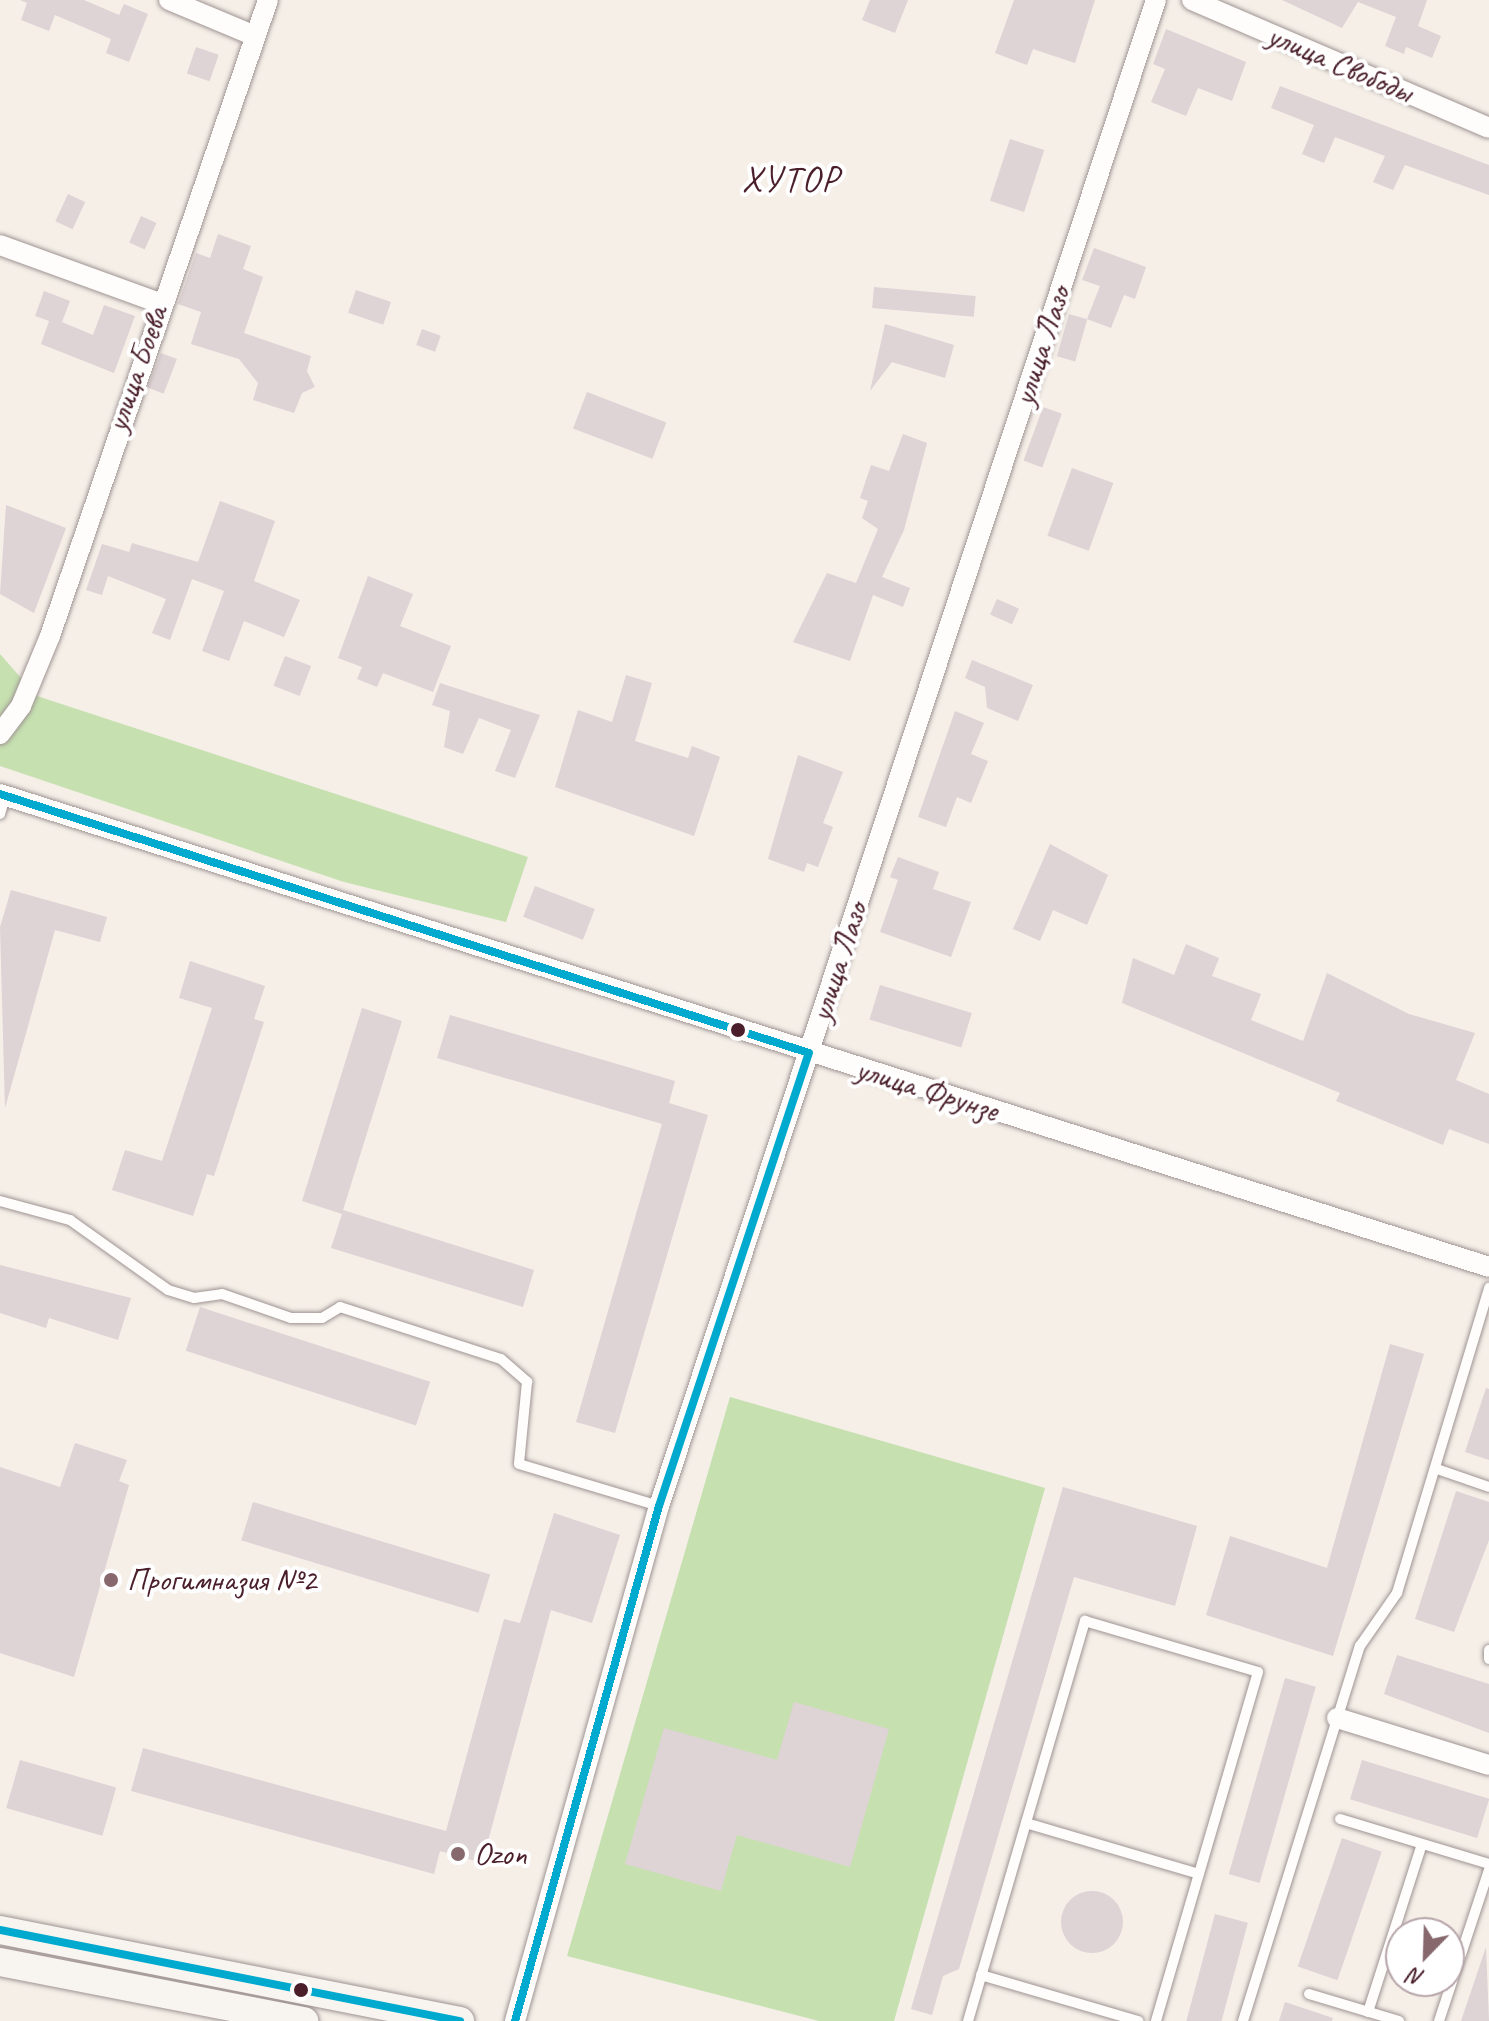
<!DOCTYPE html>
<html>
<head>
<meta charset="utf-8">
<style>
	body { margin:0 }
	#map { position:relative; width:1489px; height:2021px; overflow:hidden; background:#f5efe8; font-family:Caveat,sans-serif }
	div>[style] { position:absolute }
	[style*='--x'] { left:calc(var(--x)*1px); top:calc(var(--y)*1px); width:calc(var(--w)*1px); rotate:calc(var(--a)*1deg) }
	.green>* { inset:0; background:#c6e0b0 }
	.building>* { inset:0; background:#ded3d5; transform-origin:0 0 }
	.round { border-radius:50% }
	.roads { filter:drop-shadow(0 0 2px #9f9493) drop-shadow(0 0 2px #9f9493) }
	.lane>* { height:10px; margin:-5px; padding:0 5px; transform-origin:5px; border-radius:5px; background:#fefdfc }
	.street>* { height:20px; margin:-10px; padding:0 10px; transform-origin:10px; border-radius:10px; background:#fefdfc }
	.secondary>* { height:28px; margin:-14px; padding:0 14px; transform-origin:14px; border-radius:14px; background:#f8f4f0 }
	.bus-1>* { height:8px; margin:-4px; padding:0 4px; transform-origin:4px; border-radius:4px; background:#00a9ce }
	.dots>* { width:22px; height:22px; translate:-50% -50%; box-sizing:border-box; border:4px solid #fff; border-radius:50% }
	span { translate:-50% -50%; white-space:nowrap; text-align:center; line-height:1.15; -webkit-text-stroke:8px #fff; paint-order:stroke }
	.street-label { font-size:32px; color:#4a1f2b }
	.poi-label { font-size:32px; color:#4a1f2b }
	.left { translate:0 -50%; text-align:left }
	.quarter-label { font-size:36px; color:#4a1f2b; letter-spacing:2px }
	.north { position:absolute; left:1385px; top:1917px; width:80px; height:80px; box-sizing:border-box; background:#fff; border:2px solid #b7a5aa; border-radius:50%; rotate:203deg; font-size:22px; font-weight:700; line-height:32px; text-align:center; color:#4a1f2b }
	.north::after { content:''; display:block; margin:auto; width:28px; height:36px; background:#86686d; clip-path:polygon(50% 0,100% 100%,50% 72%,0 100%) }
</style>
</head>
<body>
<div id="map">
	<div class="green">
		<i style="clip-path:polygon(0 654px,37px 696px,528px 857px,506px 922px,344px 882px,0 766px)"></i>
		<i style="clip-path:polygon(730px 1397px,1045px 1488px,894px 2021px,819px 2021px,567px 1956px)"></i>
	</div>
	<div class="building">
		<i style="clip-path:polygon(20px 0,84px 0,119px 15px,124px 4px,148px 14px,129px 62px,106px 53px,111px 39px,55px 15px,49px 31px,21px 20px,27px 3px)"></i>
		<i style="clip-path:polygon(870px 0,908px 0,895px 33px,862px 20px)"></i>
		<i style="clip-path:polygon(1014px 0,1095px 0,1075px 63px,1033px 49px,1027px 65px,995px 53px)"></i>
		<i style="clip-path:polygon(1282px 0,1427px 0,1418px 26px,1441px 36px,1432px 58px,1406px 47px,1404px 54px,1385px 46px,1396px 17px,1358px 2px,1342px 28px)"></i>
		<i style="clip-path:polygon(1166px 29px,1246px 62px,1232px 101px,1198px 88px,1186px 116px,1151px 102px,1165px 69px,1153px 64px)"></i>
		<i style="left:196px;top:47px;width:24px;height:28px;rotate:19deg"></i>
		<i style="clip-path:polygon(1280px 86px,1489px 165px,1489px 195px,1405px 165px,1393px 190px,1373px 182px,1385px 156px,1335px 137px,1324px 163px,1302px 154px,1314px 125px,1271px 108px)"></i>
		<i style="left:1010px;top:139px;width:36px;height:65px;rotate:18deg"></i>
		<i style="left:68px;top:194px;width:19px;height:30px;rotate:25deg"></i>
		<i style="left:141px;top:216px;width:17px;height:29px;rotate:24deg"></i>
		<i style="clip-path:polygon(218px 234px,251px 246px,243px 269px,263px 277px,244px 333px,311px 356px,307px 371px,315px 387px,302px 393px,294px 413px,253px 400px,258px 383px,239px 359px,191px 344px,201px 312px,178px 304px,196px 253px,210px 258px)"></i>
		<i style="clip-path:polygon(1094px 248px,1146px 267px,1135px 299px,1124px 295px,1111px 328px,1087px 319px,1100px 286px,1082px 280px)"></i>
		<i style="left:874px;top:287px;width:102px;height:21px;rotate:5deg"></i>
		<i style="left:356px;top:290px;width:37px;height:24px;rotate:19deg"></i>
		<i style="clip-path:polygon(44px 291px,70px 301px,62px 322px,93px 335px,104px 305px,135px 316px,114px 373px,41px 344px,49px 321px,35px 316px)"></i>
		<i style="left:1069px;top:314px;width:19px;height:44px;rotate:16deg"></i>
		<i style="clip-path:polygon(885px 324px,954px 345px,945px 378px,892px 362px,870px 391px)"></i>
		<i style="left:422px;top:329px;width:20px;height:17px;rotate:20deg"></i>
		<i style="left:161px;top:353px;width:17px;height:37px;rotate:21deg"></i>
		<i style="left:587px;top:392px;width:85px;height:39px;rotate:21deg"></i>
		<i style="left:1043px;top:407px;width:20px;height:57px;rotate:20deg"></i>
		<i style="clip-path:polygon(903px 434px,927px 443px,904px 530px,882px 577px,910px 588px,903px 607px,873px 595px,850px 661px,793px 642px,827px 573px,856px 583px,878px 529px,862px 518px,868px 501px,860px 498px,871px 465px,889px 471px)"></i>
		<i style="left:1072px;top:468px;width:44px;height:72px;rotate:20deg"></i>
		<i style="clip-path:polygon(220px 501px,275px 521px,254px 581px,300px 600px,284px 637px,244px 621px,229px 661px,202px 651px,224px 591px,192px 579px,170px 640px,152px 633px,166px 599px,108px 576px,102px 595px,86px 590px,102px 544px,129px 552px,132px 543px,198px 562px)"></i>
		<i style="clip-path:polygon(6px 505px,66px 528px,34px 613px,0 594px)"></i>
		<i style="clip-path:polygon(368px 576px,413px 594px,400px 626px,451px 646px,433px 692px,383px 673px,377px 687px,357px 679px,362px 667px,338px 658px)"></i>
		<i style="left:997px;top:599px;width:24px;height:17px;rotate:24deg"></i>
		<i style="left:285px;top:656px;width:28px;height:32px;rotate:21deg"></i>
		<i style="clip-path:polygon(972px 660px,1033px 685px,1018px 721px,987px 708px,985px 687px,965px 678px)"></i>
		<i style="clip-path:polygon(626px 675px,652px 683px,635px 741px,688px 758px,692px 746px,720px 757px,694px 836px,555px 787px,578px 710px,612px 722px)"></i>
		<i style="clip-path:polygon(440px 683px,540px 715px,515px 778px,495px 771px,511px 730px,479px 718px,463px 754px,444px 747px,450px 711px,432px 705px)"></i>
		<i style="clip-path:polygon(955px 711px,984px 723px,971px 754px,988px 761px,971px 803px,957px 797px,946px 827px,918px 817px)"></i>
		<i style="clip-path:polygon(798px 755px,843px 772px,823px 823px,833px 827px,818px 867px,807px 863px,804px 872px,768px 859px)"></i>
		<i style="clip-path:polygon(1050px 844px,1108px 875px,1087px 925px,1053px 910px,1040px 941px,1013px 929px)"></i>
		<i style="clip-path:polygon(898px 857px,939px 872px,933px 889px,971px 902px,951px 957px,880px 932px,898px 880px,890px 877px)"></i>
		<i style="left:535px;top:886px;width:64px;height:33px;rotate:21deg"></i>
		<i style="clip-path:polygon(11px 890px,107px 917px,100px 942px,55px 930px,5px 1108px,0 927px)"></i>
		<i style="clip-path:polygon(1186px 944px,1219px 958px,1212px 976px,1261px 994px,1251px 1020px,1303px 1041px,1327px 973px,1409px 1014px,1475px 1033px,1456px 1080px,1489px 1094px,1489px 1144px,1449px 1129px,1443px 1145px,1336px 1101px,1340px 1093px,1122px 1003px,1133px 958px,1174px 975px)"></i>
		<i style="clip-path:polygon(190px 961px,265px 986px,254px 1019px,264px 1022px,214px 1176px,207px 1174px,193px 1216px,112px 1190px,125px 1150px,162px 1161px,212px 1008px,179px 998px)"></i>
		<i style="left:880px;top:985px;width:96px;height:36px;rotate:17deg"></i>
		<i style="clip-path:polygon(362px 1008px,402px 1021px,343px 1210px,534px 1270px,523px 1307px,331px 1248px,342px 1214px,302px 1201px)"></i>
		<i style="clip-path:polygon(450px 1015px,675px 1081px,669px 1103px,708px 1115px,615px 1433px,576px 1422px,662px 1124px,437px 1058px)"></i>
		<i style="clip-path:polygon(0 1265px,131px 1298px,118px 1340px,49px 1318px,46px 1328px,0 1313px)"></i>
		<i style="left:200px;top:1307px;width:242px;height:46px;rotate:18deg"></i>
		<i style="clip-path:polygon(1390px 1344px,1424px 1354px,1333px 1656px,1206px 1615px,1230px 1536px,1327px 1568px)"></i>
		<i style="clip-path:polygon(1486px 1388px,1489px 1389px,1489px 1460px,1465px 1452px)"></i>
		<i style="clip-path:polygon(75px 1443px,127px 1460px,119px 1481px,129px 1485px,74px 1677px,0 1653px,0 1467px,60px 1487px)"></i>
		<i style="clip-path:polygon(1063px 1487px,1197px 1526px,1175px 1606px,1074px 1577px,959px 1969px,943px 1976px,932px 2015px,911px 2009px)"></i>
		<i style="clip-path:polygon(1456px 1491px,1489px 1502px,1489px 1540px,1454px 1632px,1415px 1619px)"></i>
		<i style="left:253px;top:1502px;width:248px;height:40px;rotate:17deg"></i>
		<i style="clip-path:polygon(554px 1513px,620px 1535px,592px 1623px,551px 1610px,482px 1863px,440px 1851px,434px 1874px,131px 1791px,143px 1748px,446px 1831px,504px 1619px,520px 1623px)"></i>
		<i style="clip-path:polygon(1397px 1655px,1489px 1684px,1489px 1733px,1384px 1694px)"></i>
		<i style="left:1285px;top:1678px;width:32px;height:204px;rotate:16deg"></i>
		<i style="clip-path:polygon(794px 1702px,889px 1729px,850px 1867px,737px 1835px,721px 1891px,625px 1864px,664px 1728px,777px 1760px)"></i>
		<i style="left:20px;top:1760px;width:100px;height:50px;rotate:16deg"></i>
		<i style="left:1362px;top:1760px;width:133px;height:41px;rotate:17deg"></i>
		<i style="left:1342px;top:1838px;width:42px;height:136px;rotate:19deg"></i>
		<i class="round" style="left:1061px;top:1891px;width:62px;height:62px"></i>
		<i style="left:1215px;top:1914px;width:34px;height:111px;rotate:15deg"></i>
		<i style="clip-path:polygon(1486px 1947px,1489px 2021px,1461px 2021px)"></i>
		<i style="clip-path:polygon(1285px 2002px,1333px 2018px,1332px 2021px,1279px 2021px)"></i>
	</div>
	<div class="roads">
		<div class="lane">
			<i style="--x:0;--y:814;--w:19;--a:-74"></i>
			<i style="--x:0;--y:1201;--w:73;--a:15.2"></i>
			<i style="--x:70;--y:1220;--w:120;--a:35.5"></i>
			<i style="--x:168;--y:1290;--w:27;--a:17"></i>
			<i style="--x:194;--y:1298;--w:28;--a:-8"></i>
			<i style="--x:222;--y:1294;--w:73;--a:19.2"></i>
			<i style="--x:291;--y:1318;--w:31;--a:0"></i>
			<i style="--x:322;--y:1318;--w:21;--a:-31"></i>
			<i style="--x:340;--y:1307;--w:169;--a:17.9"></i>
			<i style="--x:501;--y:1359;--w:35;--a:41"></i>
			<i style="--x:527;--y:1382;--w:82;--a:95.6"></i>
			<i style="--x:519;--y:1464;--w:146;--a:16.7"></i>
			<i style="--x:1437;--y:1469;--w:55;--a:19.1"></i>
			<i style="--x:1489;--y:1650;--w:9;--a:90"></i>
			<i style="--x:1340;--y:1819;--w:156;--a:16.8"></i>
			<i style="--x:1026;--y:1823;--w:180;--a:16.4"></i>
			<i style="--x:981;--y:1975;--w:164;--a:16.3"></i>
			<i style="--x:1309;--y:1994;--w:94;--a:16.7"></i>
			<i style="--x:1368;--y:2012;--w:176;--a:-72.2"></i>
			<i style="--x:968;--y:2021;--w:417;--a:-73.7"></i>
			<i style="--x:1085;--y:1621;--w:180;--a:16.4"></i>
			<i style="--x:1258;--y:1672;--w:364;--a:106.3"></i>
			<i style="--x:1243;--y:2021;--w:393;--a:-72.7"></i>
			<i style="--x:1360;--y:1646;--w:65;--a:-55.1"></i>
			<i style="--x:1397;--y:1593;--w:319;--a:-73.2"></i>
			<i style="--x:1439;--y:2021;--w:159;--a:-71.7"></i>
		</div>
		<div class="street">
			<i style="--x:169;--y:0;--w:93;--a:22.7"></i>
			<i style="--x:1192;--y:0;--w:323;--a:23.3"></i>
			<i style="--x:0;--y:245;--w:169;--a:20"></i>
			<i style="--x:0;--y:734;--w:35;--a:-53"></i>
			<i style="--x:21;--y:706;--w:76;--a:-67.5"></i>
			<i style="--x:50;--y:636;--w:672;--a:-71.08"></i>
			<i style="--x:0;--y:794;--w:1562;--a:17.62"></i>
			<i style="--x:1337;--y:1718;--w:159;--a:17.2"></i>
			<i style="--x:515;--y:2021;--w:535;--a:-74.38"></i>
			<i style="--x:659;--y:1506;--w:1586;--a:-71.74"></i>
		</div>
		<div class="secondary">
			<i style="--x:0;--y:1930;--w:469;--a:11.2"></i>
			<i style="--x:0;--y:1962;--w:310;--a:11"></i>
		</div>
	</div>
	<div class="bus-1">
		<i style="--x:0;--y:794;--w:849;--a:17.75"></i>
		<i style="--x:0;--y:1930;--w:469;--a:11.2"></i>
		<i style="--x:515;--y:2021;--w:535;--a:-74.38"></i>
		<i style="--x:659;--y:1506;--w:477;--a:-71.7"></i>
	</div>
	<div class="dots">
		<i style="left:738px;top:1030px;background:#4a1f2b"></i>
		<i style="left:111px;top:1580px;background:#86686d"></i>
		<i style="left:458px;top:1854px;background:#86686d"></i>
		<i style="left:301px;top:1990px;background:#4a1f2b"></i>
	</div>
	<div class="street-label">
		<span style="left:1340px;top:64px;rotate:23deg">улица Свободы</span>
		<span style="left:1042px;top:346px;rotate:-72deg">улица Лазо</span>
		<span style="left:137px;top:369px;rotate:-71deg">улица Боева</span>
		<span style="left:839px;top:962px;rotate:-72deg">улица Лазо</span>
		<span style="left:927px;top:1090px;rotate:17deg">улица Фрунзе</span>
	</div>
	<div class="poi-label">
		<span class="left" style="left:127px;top:1580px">Прогимназия №2</span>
		<span class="left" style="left:474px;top:1854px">Ozon</span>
	</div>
	<div class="quarter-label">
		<span style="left:791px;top:180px">ХУТОР</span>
	</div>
	<div class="north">N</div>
</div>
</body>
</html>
